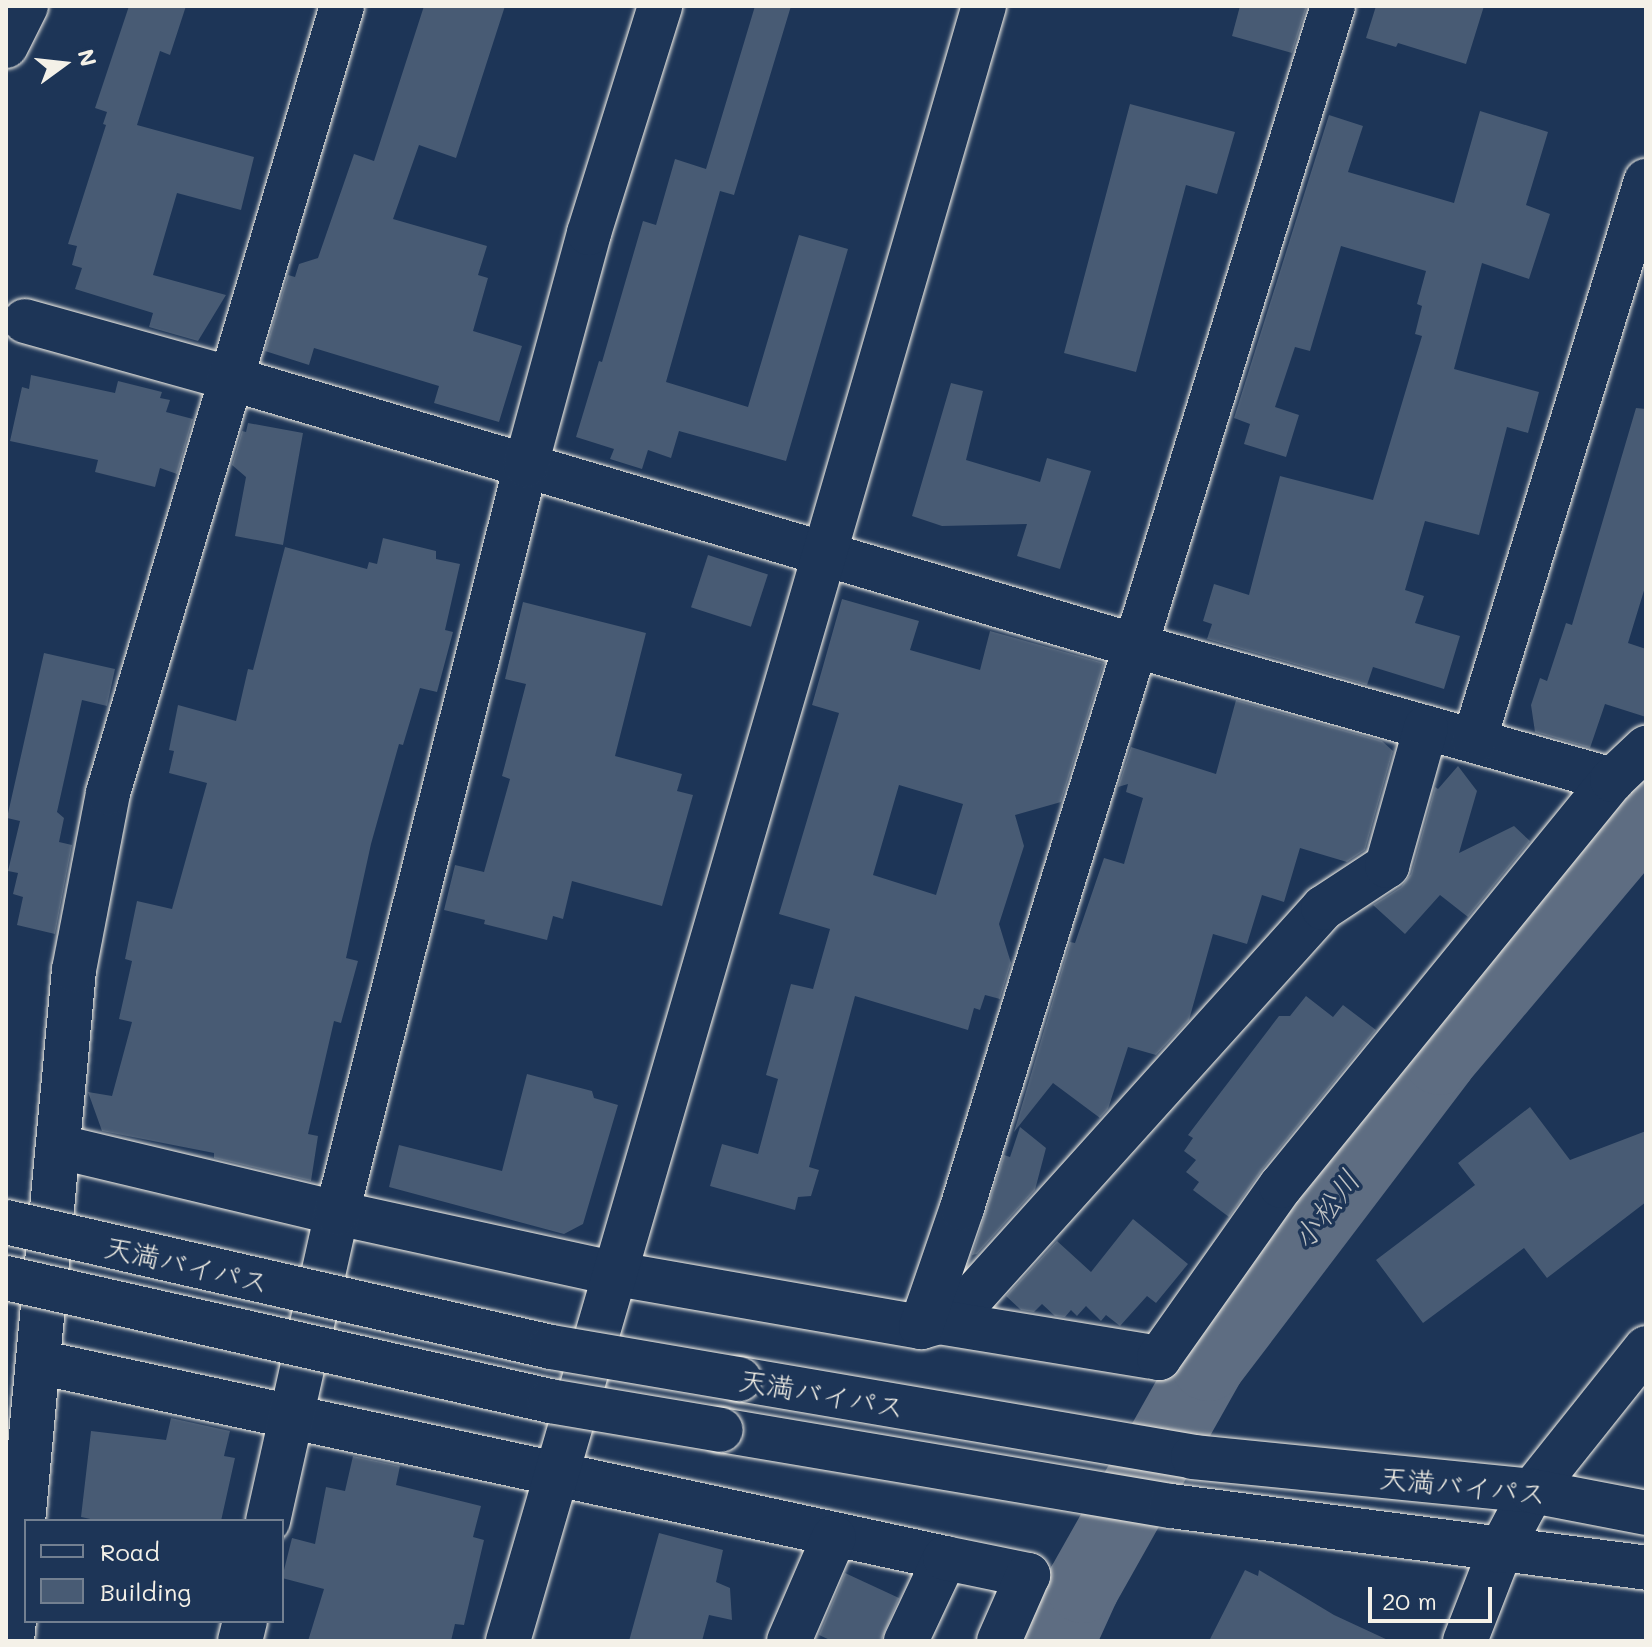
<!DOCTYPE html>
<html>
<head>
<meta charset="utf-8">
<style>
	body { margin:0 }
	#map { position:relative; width:1652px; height:1647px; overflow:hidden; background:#1d3557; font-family:Mali,"Klee One",sans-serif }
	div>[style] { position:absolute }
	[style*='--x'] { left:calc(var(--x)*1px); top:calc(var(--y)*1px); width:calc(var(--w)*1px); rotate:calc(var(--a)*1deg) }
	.river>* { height:74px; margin:-37px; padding:0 37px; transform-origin:37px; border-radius:37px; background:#5e6d82 }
	.building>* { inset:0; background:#485b74; transform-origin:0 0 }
	.roads { filter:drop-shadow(0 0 2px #f4f1e8) drop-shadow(0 0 2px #f4f1e8) }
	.street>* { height:44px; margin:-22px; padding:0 22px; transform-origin:22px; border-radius:22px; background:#1d3557 }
	.secondary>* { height:44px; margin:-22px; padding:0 22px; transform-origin:22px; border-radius:22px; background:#1d3557 }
	.primary>* { height:44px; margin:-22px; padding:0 22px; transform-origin:22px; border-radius:22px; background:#1d3557 }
	.highway>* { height:44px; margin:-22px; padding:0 22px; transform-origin:22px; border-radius:22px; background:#1d3557 }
	.bridges { filter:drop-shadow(0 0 2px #f4f1e8) drop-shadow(0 0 2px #f4f1e8) }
	.highway-bridge>* { height:44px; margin:-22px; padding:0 22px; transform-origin:22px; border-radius:22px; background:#1d3557 }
	span { translate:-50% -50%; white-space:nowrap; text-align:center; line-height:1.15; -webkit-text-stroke:7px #1d3557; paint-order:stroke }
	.street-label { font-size:28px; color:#f4f1e8 }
	.water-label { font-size:30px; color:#c0c3c4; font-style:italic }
	.frame { position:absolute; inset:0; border:8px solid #f4f1e8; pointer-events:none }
	.legend { position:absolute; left:24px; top:1519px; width:260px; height:104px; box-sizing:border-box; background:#1d3557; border:2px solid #738091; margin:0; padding:10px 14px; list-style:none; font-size:24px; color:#f4f1e8 }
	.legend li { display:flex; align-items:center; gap:16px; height:40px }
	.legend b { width:40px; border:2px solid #738091 }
	.north { position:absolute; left:24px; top:24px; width:80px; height:80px; -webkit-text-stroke:6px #1d3557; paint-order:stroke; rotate:75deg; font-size:22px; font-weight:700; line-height:32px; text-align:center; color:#f4f1e8 }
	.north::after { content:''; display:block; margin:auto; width:28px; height:36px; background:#f4f1e8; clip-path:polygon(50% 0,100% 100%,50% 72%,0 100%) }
	.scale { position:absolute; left:1368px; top:1587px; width:124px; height:36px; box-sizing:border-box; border:4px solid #f4f1e8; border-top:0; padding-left:10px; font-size:24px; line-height:28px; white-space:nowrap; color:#f4f1e8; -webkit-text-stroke:6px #1d3557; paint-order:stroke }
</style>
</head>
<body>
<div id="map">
	<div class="river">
		<i style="--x:1058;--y:1641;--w:60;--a:-65.6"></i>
		<i style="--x:1083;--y:1586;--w:255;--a:-60.6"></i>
		<i style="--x:1208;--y:1364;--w:384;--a:-52.8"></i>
		<i style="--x:1440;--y:1058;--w:320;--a:-49.9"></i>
	</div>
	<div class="building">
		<i style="clip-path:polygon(129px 6px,186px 6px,170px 55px,160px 51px,137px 125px,254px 157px,241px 210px,177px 193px,153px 275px,226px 295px,198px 341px,149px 327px,153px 313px,75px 289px,82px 268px,72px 265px,77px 246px,68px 244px,106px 125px,103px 124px,107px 112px,95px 108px)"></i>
		<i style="clip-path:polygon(424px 6px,505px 6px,456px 158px,419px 145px,393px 219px,487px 246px,478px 275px,488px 278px,473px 331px,522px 346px,499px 422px,434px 403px,439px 386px,314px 348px,309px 365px,265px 351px,288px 275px,295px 277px,299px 264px,318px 258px,354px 154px,374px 161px)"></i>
		<i style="clip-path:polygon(755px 6px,791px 6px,734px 195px,720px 191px,666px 382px,748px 407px,799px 235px,848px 249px,786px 461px,679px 431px,671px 458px,648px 450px,642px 469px,610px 459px,614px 449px,576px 437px,599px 361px,602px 362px,643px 221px,656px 225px,675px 159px,706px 169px)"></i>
		<i style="clip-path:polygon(1240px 6px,1307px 6px,1292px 53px,1232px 36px)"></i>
		<i style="clip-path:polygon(1376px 6px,1484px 6px,1466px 64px,1398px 43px,1396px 47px,1366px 38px)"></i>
		<i style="clip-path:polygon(1130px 104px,1235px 132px,1217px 194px,1186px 185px,1136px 372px,1064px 353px)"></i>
		<i style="clip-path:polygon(1480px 111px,1548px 132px,1526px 205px,1550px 214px,1529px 279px,1482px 263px,1454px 369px,1539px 392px,1528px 433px,1507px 427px,1479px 535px,1425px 521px,1405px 590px,1424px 596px,1415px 623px,1460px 636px,1444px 689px,1373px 667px,1367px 685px,1207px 639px,1212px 624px,1203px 621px,1214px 584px,1249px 595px,1280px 476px,1373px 500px,1422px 336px,1415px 334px,1422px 306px,1417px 304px,1426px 271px,1341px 246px,1310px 351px,1295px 347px,1275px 407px,1299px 415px,1286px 457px,1244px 444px,1250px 424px,1234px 418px,1329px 115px,1363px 126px,1348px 172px,1454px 203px)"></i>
		<i style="clip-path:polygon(31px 375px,115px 393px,118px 381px,162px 392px,160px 398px,170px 400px,166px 412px,193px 419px,177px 474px,160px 468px,155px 487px,95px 472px,98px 460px,10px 441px,22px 387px,29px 389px)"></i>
		<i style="clip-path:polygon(951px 383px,983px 391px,966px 460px,1040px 482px,1047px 458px,1091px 471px,1060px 569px,1017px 556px,1027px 524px,942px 526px,912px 516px)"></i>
		<i style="clip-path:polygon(1636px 408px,1646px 409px,1646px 584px,1628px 643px,1646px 649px,1646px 717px,1605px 704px,1590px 748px,1535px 732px,1531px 705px,1540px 678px,1547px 681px,1566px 623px,1572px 625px)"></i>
		<i style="clip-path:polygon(248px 423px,303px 433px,283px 545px,235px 536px,246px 477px,232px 465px,242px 431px,246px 432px)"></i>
		<i style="clip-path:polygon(383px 538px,436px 551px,436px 559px,460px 564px,445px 630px,453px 632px,437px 692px,420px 688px,403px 745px,399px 744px,371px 844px,346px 958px,358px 961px,341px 1023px,334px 1021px,308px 1134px,318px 1136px,311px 1181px,214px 1158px,214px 1153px,102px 1131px,88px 1092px,112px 1096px,132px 1022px,119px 1019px,132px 961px,125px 959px,137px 901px,172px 909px,207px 783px,169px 773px,174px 751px,169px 750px,178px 705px,236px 721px,248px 669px,253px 670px,285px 547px,367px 569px,369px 562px,377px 564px)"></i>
		<i style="left:708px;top:555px;width:63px;height:55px;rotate:18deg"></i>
		<i style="clip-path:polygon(evenodd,842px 599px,919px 621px,910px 650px,980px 670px,990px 631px,1104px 663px,1061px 802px,1015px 815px,1024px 846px,999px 924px,1011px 963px,1000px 999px,985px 995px,980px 1010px,974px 1008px,968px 1030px,855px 996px,809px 1167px,819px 1170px,811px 1196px,798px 1197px,795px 1210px,710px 1186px,722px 1144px,758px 1154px,778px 1079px,766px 1075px,791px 984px,813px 989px,830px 929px,779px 914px,839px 713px,812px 705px,842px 599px,899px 785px,963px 804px,936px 895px,873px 875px,899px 785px)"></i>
		<i style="clip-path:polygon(523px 602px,646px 633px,615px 756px,682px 774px,677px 791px,693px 795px,662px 906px,572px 881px,563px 919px,553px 916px,547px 940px,484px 924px,485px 920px,444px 910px,455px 865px,484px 872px,510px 779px,502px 776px,526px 684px,505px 679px)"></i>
		<i style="clip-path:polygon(44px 653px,115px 669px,107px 706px,82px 700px,57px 812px,64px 818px,59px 842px,72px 845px,55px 934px,17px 925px,23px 897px,13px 894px,18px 873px,8px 871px,20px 821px,7px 818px)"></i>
		<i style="clip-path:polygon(1236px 700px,1382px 741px,1393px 751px,1365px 850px,1347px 862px,1300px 848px,1284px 902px,1262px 895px,1247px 944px,1213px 934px,1189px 1020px,1156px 1055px,1128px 1047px,1108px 1109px,1100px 1118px,1053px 1083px,1014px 1132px,1070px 942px,1075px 943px,1104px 858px,1124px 864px,1143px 798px,1126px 792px,1128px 784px,1118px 787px,1131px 747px,1216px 774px)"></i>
		<i style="clip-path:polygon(1458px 766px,1477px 791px,1459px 853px,1514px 826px,1530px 841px,1468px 917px,1440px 895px,1405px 934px,1373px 905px,1401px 887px,1411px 874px,1435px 787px,1438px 789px)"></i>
		<i style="clip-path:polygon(1306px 996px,1333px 1017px,1343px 1005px,1376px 1030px,1262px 1170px,1229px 1217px,1193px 1190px,1199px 1182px,1186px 1172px,1196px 1160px,1184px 1151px,1193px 1138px,1188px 1135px,1279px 1016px,1290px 1016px)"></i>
		<i style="clip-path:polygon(527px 1074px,592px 1091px,594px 1098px,618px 1105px,583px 1224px,564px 1234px,389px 1187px,399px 1145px,502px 1171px)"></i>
		<i style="clip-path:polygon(1530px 1107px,1570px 1160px,1646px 1131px,1646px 1202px,1547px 1278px,1524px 1248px,1423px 1323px,1376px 1260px,1475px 1185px,1458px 1163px)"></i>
		<i style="clip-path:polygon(1020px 1127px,1046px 1148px,1035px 1190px,977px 1254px,972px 1255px,1004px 1155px,1010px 1157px)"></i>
		<i style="clip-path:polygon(1133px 1219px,1188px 1264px,1156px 1303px,1147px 1296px,1120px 1326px,1106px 1315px,1101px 1321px,1086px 1306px,1077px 1316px,1071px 1310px,1065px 1317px,1055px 1316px,1042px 1304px,1034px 1312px,1021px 1310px,1006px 1296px,1057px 1241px,1091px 1272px)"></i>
		<i style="clip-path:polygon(171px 1418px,230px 1431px,224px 1456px,235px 1458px,221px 1521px,100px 1521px,81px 1517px,91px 1431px,166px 1440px)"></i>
		<i style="clip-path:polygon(353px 1456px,400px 1466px,396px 1485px,481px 1506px,473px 1537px,484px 1540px,464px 1625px,455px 1624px,451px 1641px,308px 1641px,324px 1589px,282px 1578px,292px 1538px,315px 1544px,326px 1487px,345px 1491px)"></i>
		<i style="clip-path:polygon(659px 1533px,723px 1550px,716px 1582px,730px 1588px,732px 1620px,709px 1615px,702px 1641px,629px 1641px)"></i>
		<i style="clip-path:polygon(1245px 1570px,1258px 1576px,1259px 1570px,1334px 1615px,1390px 1641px,1209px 1641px)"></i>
		<i style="clip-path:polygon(845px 1573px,899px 1598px,881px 1641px,832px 1641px,819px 1635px)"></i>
	</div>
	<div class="roads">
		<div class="street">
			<i style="--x:6;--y:46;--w:45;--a:-63.4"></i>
			<i style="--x:25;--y:321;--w:212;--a:15.6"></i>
			<i style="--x:229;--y:378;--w:946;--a:16.46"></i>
			<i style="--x:1136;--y:646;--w:495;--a:15.7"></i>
			<i style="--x:1474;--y:741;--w:586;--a:-72.93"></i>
			<i style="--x:60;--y:1147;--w:285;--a:13.4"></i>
			<i style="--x:337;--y:1213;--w:287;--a:12.3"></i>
			<i style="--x:617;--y:1274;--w:309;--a:9.9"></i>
			<i style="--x:921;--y:1327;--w:19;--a:-16"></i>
			<i style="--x:939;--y:1322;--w:31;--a:-33"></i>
			<i style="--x:965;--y:1305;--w:535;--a:-47.96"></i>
			<i style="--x:1323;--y:908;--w:77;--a:-33.3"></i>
			<i style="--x:1387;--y:866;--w:144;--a:-74.3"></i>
			<i style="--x:939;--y:1322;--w:223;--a:9.3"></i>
			<i style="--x:1159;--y:1358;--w:211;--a:-54.7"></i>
			<i style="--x:1281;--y:1186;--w:524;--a:-50.81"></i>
			<i style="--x:1612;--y:780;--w:47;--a:-43.3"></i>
			<i style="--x:921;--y:1327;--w:126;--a:-71"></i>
			<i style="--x:962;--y:1208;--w:1258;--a:-72.85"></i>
			<i style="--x:38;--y:1362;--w:928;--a:12.19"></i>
			<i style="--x:945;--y:1558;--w:92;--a:115.2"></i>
			<i style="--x:268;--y:1521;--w:316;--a:-77.4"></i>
			<i style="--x:337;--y:1213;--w:772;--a:-75.82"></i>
			<i style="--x:526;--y:465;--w:240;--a:-74.8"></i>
			<i style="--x:589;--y:233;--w:238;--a:-72.6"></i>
			<i style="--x:945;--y:1558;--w:85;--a:11.6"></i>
			<i style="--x:1028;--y:1575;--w:72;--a:113.7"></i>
			<i style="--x:12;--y:1641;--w:674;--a:-84.72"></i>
			<i style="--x:74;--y:970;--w:180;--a:-79.1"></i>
			<i style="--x:108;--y:793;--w:821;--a:-73.44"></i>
			<i style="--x:240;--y:1641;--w:21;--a:-76"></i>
			<i style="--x:789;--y:1641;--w:113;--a:-66.6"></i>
		</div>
		<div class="secondary">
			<i style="--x:508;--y:1641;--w:1703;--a:-73.77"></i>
		</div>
		<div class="primary">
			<i style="--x:1465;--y:1641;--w:97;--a:-68.7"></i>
			<i style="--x:1500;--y:1551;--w:68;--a:-61.9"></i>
			<i style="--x:1532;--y:1491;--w:183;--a:-51.4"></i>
		</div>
		<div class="highway">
			<i style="--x:739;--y:1379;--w:461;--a:9.7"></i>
			<i style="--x:1193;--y:1457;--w:341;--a:5.7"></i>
			<i style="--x:1532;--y:1491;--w:116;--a:10.9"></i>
			<i style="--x:721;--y:1430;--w:456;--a:9.6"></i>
			<i style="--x:1171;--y:1506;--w:479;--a:7.4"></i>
		</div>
	</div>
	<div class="bridges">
		<div class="highway-bridge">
			<i style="--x:6;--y:1222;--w:559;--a:12.92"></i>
			<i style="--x:551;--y:1347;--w:191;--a:9.7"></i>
			<i style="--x:6;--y:1278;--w:558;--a:12.74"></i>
			<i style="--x:550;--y:1401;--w:173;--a:9.6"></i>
		</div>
	</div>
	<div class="street-label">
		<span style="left:187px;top:1264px;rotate:13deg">天満バイパス</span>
		<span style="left:822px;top:1393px;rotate:10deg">天満バイパス</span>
		<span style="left:1463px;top:1485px;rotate:6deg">天満バイパス</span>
	</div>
	<div class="water-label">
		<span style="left:1325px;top:1209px;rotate:-53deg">小松川</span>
	</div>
	<div class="frame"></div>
	<ul class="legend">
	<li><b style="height:10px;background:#1d3557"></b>Road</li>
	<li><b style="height:22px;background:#485b74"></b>Building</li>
	</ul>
	<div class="north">N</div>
	<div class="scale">20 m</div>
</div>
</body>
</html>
